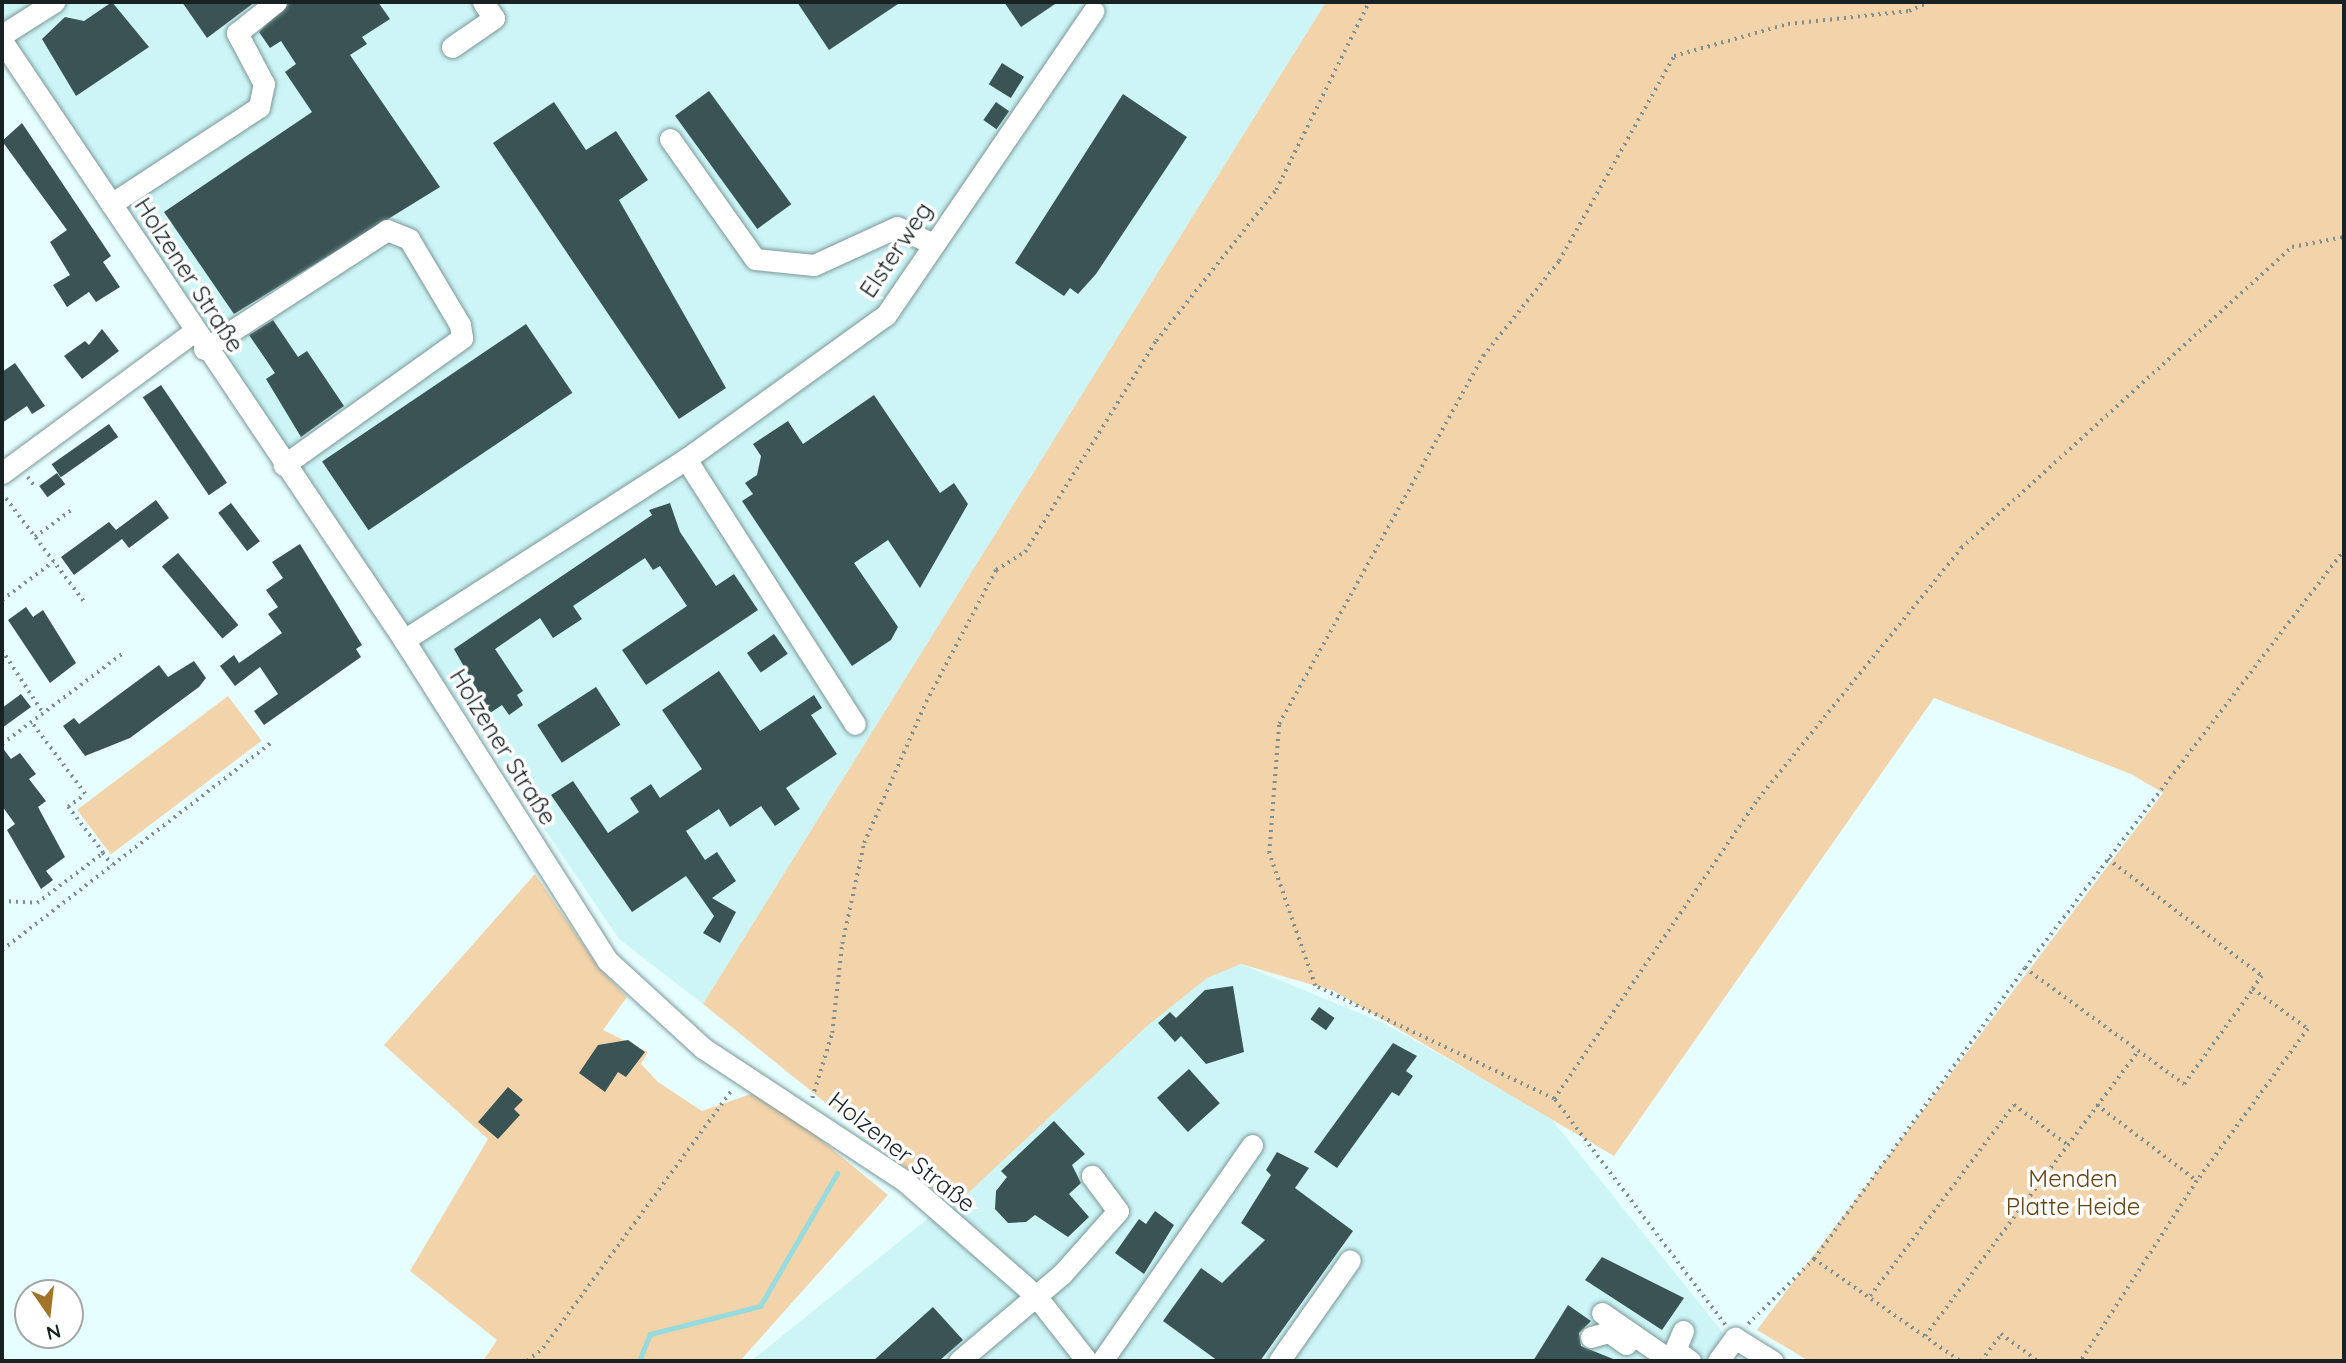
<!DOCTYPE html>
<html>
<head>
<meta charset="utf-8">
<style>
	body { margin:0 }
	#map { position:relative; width:2346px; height:1363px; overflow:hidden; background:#e6feff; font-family:Quicksand,sans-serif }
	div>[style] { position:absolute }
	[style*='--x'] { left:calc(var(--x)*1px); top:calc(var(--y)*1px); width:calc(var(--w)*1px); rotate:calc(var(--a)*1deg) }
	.built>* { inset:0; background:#cdf5f6 }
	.green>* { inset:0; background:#f3d3aa; transform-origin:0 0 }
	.stream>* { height:5px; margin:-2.5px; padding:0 2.5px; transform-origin:2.5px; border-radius:2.5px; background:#96dbdd }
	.building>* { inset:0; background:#3a5354; transform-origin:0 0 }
	.path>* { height:3.5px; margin-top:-1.75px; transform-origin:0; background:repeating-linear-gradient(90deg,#7e8f90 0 2px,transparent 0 7px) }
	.roads { filter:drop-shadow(0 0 2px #7b9696) drop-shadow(0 0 2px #7b9696) }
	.minor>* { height:21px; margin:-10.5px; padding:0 10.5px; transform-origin:10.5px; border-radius:10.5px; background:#fff }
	span { translate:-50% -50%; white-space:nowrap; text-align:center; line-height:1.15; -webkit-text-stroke:7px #fff; paint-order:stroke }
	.street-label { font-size:24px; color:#182223 }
	.park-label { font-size:24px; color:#654410 }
	.frame { position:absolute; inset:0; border:4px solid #182223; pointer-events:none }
	.north { position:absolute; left:14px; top:1279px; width:70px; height:70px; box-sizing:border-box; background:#fff; border:2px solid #a3a7a7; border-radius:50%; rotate:166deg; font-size:19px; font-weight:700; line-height:28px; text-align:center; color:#182223 }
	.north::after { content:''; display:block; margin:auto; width:24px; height:32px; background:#a37327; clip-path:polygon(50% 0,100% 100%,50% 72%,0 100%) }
</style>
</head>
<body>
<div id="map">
	<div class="built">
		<i style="clip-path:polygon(2px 2px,1326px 2px,703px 1004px,619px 939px,2px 27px)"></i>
		<i style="clip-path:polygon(1241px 964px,1383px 1023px,1548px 1115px,1728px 1339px,1713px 1361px,751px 1361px,992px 1167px,1205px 972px)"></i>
	</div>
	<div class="green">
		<i style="clip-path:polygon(1326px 2px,2344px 2px,2344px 1361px,1809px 1361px,1757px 1330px,2163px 793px,2131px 774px,1934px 698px,1614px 1156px,1334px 991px,1241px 964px,1207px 978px,1147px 1026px,954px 1206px,703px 1004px)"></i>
		<i style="left:228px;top:696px;width:56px;height:189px;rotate:53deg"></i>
		<i style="clip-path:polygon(535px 874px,599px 968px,627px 997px,603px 1030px,648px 1052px,641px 1064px,658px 1082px,702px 1111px,751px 1094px,804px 1126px,888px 1195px,740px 1361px,483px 1361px,497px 1340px,410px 1271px,488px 1139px,384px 1045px)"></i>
	</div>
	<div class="stream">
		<i style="--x:639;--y:1361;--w:29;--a:-68"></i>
		<i style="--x:650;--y:1334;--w:114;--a:-14.3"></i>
		<i style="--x:760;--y:1306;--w:154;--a:-59.9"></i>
	</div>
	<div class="building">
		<i style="clip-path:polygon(112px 2px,149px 47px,76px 96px,42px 39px,65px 17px,84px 21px)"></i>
		<i style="clip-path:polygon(182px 2px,255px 2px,207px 38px)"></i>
		<i style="clip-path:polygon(289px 2px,378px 2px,390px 19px,362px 37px,367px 44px,350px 55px,440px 187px,234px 314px,164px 212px,312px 112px,285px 72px,296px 64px,281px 41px,270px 48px,259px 32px)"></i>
		<i style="clip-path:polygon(797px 2px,901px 2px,829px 50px)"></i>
		<i style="clip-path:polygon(1004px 2px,1058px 2px,1021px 27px)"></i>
		<i style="left:1002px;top:63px;width:26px;height:25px;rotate:32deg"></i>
		<i style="left:709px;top:91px;width:140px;height:42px;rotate:54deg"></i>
		<i style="clip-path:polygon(1123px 94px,1187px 137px,1096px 274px,1078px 294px,1070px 288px,1064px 296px,1015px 263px)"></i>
		<i style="clip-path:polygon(554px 102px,586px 150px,616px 131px,648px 180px,619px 200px,726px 388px,679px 419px,493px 143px)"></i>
		<i style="left:996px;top:102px;width:16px;height:22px;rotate:35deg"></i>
		<i style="clip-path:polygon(22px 123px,111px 256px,103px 262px,120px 287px,96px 302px,89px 292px,67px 307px,53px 285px,70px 275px,50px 242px,67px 230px,2px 141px)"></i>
		<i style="clip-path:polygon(273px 320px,298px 357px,307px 351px,344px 406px,301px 437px,266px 379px,275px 373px,249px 335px)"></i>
		<i style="left:526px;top:324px;width:83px;height:246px;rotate:56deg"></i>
		<i style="clip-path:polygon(102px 329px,119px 351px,82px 379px,64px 356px,85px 341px,89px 345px)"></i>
		<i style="clip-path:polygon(15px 363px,45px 406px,32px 414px,27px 406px,2px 423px,2px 372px)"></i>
		<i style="left:161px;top:385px;width:118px;height:22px;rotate:56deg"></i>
		<i style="clip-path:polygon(874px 395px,940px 493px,954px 483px,968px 504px,920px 588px,888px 540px,854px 563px,898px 627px,891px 640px,852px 666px,742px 501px,753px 494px,745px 483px,757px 475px,761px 456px,753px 444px,788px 421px,803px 444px)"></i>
		<i style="left:109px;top:424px;width:16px;height:70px;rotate:55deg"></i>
		<i style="left:57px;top:473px;width:14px;height:22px;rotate:54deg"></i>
		<i style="clip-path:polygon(156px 500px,169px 518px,129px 548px,122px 539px,74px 575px,61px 557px,109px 522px,116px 530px)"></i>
		<i style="left:231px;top:503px;width:48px;height:16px;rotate:53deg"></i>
		<i style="clip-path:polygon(670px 503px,680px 532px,716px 586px,734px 574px,758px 610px,646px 685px,622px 650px,687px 606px,660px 566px,653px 570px,645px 558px,573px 606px,582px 619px,553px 638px,540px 618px,495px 649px,523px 691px,517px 695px,523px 705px,509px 715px,502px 705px,490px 713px,454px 649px,652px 515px,649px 510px)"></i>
		<i style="clip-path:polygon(300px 544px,362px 645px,356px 649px,361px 657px,264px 725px,254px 711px,278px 694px,260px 667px,235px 686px,220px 666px,234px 655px,239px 663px,282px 633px,268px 614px,278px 607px,266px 590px,283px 578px,272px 562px)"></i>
		<i style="left:178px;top:553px;width:94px;height:21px;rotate:50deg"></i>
		<i style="clip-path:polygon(26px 607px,33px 617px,43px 610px,76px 663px,50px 683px,8px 620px)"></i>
		<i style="left:774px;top:634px;width:24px;height:33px;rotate:55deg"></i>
		<i style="clip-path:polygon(194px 661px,206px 678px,199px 687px,130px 738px,85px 756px,63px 726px,74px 718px,79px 724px,159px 665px,168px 677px)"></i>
		<i style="clip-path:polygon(719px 671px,760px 731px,814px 695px,822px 708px,811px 715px,837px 754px,786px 788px,800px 809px,775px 826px,761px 806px,730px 827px,719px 809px,686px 831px,705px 860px,717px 852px,736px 881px,712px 898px,736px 912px,720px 943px,703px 933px,714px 916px,686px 876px,632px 912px,551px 795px,573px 781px,608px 833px,639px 812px,630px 798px,651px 784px,660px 798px,702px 769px,662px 710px)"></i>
		<i style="left:596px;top:687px;width:45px;height:70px;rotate:57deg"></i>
		<i style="clip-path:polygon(21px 694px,31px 707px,2px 728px,2px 708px)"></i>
		<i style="clip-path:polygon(2px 747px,11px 759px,20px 753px,36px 774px,29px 779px,46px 801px,38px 807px,65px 857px,46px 871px,53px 880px,41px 889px,7px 830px,15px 824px,2px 806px)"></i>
		<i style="clip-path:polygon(1233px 986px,1244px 1052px,1206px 1064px,1181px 1036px,1175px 1042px,1158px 1023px,1170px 1012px,1176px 1018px,1205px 990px)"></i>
		<i style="left:1319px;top:1007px;width:19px;height:15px;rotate:35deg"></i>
		<i style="clip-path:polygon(628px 1040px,645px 1052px,626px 1077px,618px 1072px,605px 1092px,579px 1073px,598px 1045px)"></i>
		<i style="clip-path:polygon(1393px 1043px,1417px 1056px,1406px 1071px,1413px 1076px,1399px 1096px,1392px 1092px,1337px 1168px,1314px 1152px)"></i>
		<i style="left:1189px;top:1069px;width:46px;height:43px;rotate:48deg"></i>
		<i style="clip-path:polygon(508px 1087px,523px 1100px,514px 1109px,520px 1115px,498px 1139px,478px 1122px)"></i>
		<i style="clip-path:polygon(1054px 1121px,1085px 1154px,1072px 1165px,1081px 1183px,1069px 1194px,1089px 1217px,1068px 1237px,1035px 1215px,1026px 1222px,1008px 1223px,995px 1209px,996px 1191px,1007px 1177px,1001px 1171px)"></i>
		<i style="clip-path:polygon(1277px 1152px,1309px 1168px,1295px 1188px,1353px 1231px,1260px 1361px,1218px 1361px,1163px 1321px,1201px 1268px,1222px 1283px,1265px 1240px,1241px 1223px,1271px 1175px,1266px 1170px)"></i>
		<i style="clip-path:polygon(1155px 1211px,1174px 1225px,1144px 1274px,1115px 1253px,1139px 1219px,1146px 1224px)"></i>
		<i style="clip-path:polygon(1602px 1257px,1684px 1298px,1662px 1330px,1585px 1280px)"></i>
		<i style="clip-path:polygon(1568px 1305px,1591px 1321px,1579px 1333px,1581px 1346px,1618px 1361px,1533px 1361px)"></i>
		<i style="clip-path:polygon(933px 1307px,963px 1340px,939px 1361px,873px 1361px)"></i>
	</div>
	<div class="path">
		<i style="--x:28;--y:477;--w:12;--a:55"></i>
		<i style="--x:2;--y:493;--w:139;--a:52.9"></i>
		<i style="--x:35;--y:537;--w:44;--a:-36.6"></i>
		<i style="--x:2;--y:600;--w:64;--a:-36.7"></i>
		<i style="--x:2;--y:650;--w:75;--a:56.9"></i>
		<i style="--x:2;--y:744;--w:150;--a:-36.9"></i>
		<i style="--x:103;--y:853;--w:15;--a:53"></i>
		<i style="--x:2108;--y:859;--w:193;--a:37.2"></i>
		<i style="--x:2262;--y:976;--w:16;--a:125"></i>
		<i style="--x:2;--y:901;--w:35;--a:3"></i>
		<i style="--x:37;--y:903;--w:83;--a:-37.1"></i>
		<i style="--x:103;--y:853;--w:58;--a:-127.3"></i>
		<i style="--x:68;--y:807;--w:21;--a:-37"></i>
		<i style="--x:85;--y:794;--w:90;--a:-126.9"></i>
		<i style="--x:2;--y:950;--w:341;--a:-37.6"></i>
		<i style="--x:2025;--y:968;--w:197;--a:36.1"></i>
		<i style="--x:2184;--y:1084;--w:117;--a:-54"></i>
		<i style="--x:2253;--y:989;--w:68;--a:36"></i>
		<i style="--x:2308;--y:1029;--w:188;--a:126.1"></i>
		<i style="--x:2197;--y:1181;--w:214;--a:122.8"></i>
		<i style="--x:812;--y:1098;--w:68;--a:-72.9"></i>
		<i style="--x:832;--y:1033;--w:90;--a:-83.6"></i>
		<i style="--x:842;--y:944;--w:103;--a:-77.7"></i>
		<i style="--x:864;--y:843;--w:154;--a:-66.3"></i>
		<i style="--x:926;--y:702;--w:149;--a:-62.1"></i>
		<i style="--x:996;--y:570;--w:34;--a:-32"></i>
		<i style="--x:1025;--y:552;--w:248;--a:-58.2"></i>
		<i style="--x:1156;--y:341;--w:193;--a:-51.5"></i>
		<i style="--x:1276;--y:190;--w:210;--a:-63.7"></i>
		<i style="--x:1554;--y:1099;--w:363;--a:-55.8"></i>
		<i style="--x:1758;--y:799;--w:323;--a:-51"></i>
		<i style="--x:1961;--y:548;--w:447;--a:-42.3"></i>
		<i style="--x:2292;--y:247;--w:53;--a:-10.9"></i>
		<i style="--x:2097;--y:1105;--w:126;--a:37.2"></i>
		<i style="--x:1814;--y:1259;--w:178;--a:34.9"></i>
		<i style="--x:1870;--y:1296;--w:239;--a:-53"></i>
		<i style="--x:2014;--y:1105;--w:67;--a:36.5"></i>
		<i style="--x:1748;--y:1324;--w:93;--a:-44.6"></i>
		<i style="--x:1814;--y:1259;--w:359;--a:-54.1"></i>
		<i style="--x:2025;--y:968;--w:526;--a:-52.65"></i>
		<i style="--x:1725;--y:1325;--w:283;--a:-127.1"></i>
		<i style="--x:1554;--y:1099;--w:264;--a:-154.7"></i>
		<i style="--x:1315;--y:986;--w:141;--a:-109.1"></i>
		<i style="--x:1269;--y:853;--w:129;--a:-85.6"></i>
		<i style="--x:1279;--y:724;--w:421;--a:-61"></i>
		<i style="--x:1483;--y:356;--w:122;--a:-51.3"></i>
		<i style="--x:1559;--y:261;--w:235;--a:-60.7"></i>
		<i style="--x:1674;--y:56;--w:118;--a:-15.7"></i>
		<i style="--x:1788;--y:24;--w:122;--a:-6.1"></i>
		<i style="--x:1909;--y:11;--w:21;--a:-25"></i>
		<i style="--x:1925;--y:1336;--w:357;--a:-53.2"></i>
		<i style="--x:527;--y:1361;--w:21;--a:-39"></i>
		<i style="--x:543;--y:1348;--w:320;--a:-53.8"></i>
		<i style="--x:1981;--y:1361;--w:34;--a:-53"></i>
		<i style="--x:2001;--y:1334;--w:46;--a:36.1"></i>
	</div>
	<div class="roads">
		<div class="minor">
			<i style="--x:2;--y:35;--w:62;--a:-32.4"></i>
			<i style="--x:2;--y:41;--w:721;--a:56.13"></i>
			<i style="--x:404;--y:640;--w:379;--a:57.6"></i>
			<i style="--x:607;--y:960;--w:130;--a:42.5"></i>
			<i style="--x:703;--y:1048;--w:243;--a:33.4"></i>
			<i style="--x:906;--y:1182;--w:173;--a:41.2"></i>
			<i style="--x:1036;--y:1296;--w:83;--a:51.9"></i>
			<i style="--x:452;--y:47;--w:51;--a:-34.6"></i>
			<i style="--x:494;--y:18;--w:19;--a:-125"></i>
			<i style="--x:670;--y:139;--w:147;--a:54.7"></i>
			<i style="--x:755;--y:259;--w:59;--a:5.8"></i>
			<i style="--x:814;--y:265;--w:91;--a:-24.6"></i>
			<i style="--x:897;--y:227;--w:40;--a:25"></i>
			<i style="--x:111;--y:204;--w:177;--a:-33.2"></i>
			<i style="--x:259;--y:107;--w:24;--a:-78"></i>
			<i style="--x:264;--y:84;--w:58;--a:-117.9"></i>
			<i style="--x:237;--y:33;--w:50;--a:-38.5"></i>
			<i style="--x:204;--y:349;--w:218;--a:-33"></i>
			<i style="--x:387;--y:230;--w:24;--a:22"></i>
			<i style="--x:409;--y:239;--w:100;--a:59.3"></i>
			<i style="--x:460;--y:325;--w:13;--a:81"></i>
			<i style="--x:462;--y:338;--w:219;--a:144.5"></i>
			<i style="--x:686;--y:459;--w:314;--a:57.5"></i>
			<i style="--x:2;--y:473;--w:237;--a:-36.4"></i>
			<i style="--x:404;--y:640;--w:335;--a:-32.7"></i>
			<i style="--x:686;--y:459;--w:246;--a:-35.8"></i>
			<i style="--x:886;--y:315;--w:368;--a:-55.7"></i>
			<i style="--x:1602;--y:1313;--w:84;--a:34.8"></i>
			<i style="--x:1683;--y:1331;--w:21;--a:113"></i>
			<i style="--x:1675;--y:1350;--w:19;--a:36"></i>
			<i style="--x:1591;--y:1337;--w:19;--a:-16"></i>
			<i style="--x:1609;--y:1332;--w:21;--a:35"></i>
			<i style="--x:959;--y:1361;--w:135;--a:-40.2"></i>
			<i style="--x:1062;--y:1274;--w:84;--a:-48.4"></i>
			<i style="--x:1118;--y:1211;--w:44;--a:-126.6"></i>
			<i style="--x:1102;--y:1361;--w:263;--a:-55.2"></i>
			<i style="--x:1279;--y:1361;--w:123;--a:-54.9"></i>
			<i style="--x:1718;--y:1361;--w:29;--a:-54"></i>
			<i style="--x:1735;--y:1338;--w:44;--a:31.9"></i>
		</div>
	</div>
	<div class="street-label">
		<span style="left:896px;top:250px;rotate:-56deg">Elsterweg</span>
		<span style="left:189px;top:275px;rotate:57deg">Holzener Straße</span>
		<span style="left:503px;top:747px;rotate:58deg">Holzener Straße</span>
		<span style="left:902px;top:1152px;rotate:38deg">Holzener Straße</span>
	</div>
	<div class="park-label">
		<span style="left:2073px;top:1193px">Menden<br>Platte Heide</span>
	</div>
	<div class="frame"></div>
	<div class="north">N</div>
</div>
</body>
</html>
